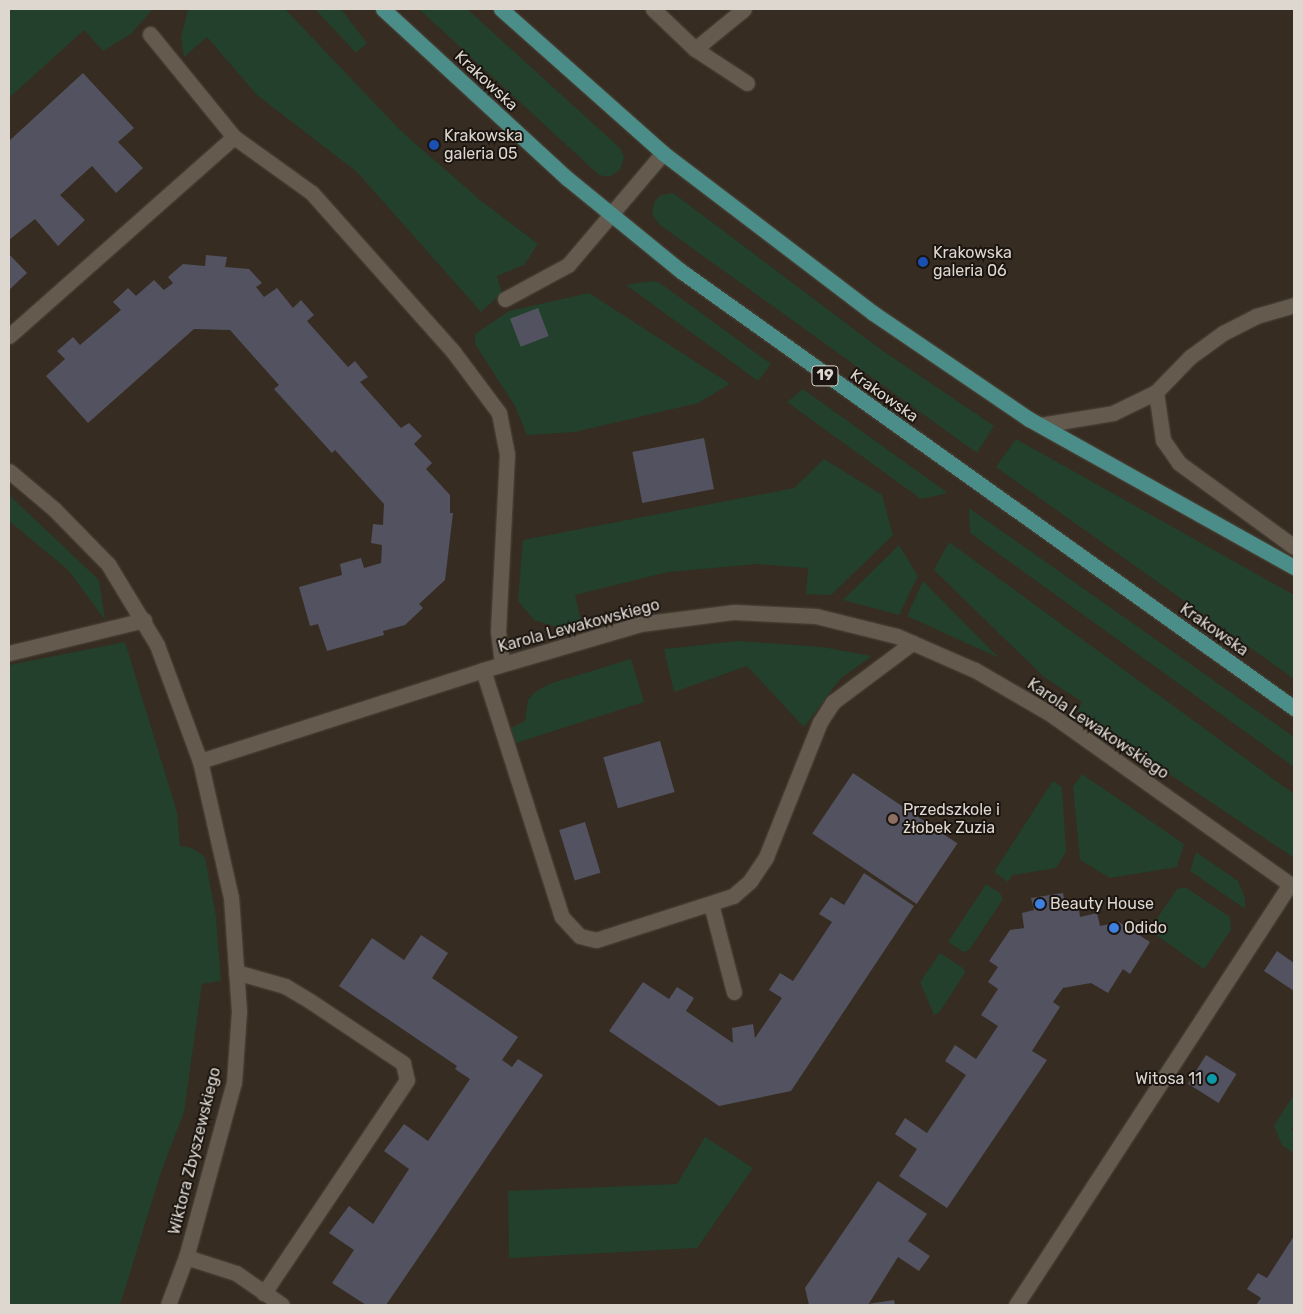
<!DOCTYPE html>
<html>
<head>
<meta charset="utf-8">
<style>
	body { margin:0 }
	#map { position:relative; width:1303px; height:1314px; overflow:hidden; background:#362c21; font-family:Rubik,sans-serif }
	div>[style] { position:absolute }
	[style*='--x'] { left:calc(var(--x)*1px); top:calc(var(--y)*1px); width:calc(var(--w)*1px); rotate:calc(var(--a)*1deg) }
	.green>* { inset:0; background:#22402c }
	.building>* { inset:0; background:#535260; transform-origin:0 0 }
	.roads { filter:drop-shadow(0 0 1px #4f473d) drop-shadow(0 0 1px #4f473d) }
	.minor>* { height:15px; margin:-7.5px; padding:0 7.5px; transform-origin:7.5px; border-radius:7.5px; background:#655a4e }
	.major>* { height:15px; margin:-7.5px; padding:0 7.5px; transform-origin:7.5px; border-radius:7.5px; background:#4a8d89 }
	.dots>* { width:14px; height:14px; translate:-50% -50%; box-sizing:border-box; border:2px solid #1a1510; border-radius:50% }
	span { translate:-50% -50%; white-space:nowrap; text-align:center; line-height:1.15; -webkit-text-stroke:4px #1a1510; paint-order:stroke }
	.shield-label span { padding:1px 4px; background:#1a1510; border:1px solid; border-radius:4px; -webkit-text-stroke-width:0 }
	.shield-label { font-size:15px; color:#ddd7cf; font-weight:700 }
	.street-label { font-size:16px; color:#ddd7cf }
	.poi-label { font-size:16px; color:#ddd7cf }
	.left { translate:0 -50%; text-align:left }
	.right { translate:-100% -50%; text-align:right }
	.frame { position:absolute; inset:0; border:10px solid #ddd7cf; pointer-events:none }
</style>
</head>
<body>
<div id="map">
	<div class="green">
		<i style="clip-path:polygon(9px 9px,153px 9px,131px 34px,103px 51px,84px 30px,9px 98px)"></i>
		<i style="clip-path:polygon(188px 9px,285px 9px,401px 131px,480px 200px,538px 244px,524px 265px,497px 276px,502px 293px,481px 312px,357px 172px,257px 95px,207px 37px,184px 57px,181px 38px)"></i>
		<i style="clip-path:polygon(315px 9px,341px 9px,367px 43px,356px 53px)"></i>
		<i style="clip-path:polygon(419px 9px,467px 9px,620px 148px,624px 157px,620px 170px,609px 177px,599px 175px)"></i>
		<i style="clip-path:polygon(673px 193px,883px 351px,994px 426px,977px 453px,660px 225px,652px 214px,654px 202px,661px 195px)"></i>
		<i style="clip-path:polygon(652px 281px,660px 283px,771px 364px,758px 381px,626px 285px)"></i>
		<i style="clip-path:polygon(589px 293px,730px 384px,698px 403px,575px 432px,527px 435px,515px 406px,475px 344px,475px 334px,509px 311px)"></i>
		<i style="clip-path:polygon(803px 389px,938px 486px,948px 493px,921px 499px,787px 402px)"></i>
		<i style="clip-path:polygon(1016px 439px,1294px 595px,1294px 679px,996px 467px)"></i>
		<i style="clip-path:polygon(824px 459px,882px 495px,893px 535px,831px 595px,806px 594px,808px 568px,757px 564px,668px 572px,575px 595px,581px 622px,560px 628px,534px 620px,518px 601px,523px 540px,794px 488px)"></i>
		<i style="clip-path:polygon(9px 495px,99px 580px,105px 620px,68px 570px,9px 521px)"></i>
		<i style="clip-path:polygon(969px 508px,1294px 737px,1294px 767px,970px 533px)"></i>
		<i style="clip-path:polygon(949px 542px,1294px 794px,1294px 858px,1077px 712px,1082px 702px,1044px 677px,934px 570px)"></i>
		<i style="clip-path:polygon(899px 545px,918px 576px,899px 615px,843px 600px)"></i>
		<i style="clip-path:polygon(923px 581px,999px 658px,907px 616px)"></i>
		<i style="clip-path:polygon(738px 641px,822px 647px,872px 656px,841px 678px,804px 727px,747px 666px,674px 692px,664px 649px)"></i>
		<i style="clip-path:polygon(125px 642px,177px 812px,180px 846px,192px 848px,205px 857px,216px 917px,221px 981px,202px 984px,184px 1112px,161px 1172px,120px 1305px,9px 1305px,9px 665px)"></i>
		<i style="clip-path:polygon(631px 659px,644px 702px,516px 743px,511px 728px,525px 721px,528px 700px,535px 692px,549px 684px)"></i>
		<i style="clip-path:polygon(1082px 774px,1184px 844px,1177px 867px,1110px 878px,1080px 860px,1073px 787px)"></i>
		<i style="clip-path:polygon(1053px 781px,1062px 787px,1066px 852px,1056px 868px,1013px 875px,1008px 882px,994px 872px)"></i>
		<i style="clip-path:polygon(1196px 852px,1238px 881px,1245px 898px,1245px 909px,1190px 871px)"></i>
		<i style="clip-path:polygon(986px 884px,1000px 893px,1003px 899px,969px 950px,963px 952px,948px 942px)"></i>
		<i style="clip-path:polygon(1185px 887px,1230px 917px,1231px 930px,1204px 969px,1149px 930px,1177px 889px)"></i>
		<i style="clip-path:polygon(940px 953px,963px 968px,965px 973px,939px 1013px,934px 1015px,920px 982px)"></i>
		<i style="clip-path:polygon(1294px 1094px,1294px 1125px,1291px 1129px,1294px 1132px,1294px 1154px,1282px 1145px,1274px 1126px)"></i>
		<i style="clip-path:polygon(705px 1137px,753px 1168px,697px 1248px,509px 1258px,508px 1191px,677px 1184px)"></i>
	</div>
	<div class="building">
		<i style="clip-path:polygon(83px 73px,134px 128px,118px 142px,143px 168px,116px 193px,92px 166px,60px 195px,85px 220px,58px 246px,35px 219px,9px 240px,9px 141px)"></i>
		<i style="clip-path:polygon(9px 254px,27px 273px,9px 290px)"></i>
		<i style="clip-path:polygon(206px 255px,227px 257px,225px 267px,249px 269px,262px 283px,256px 287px,264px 297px,277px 288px,293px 308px,301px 300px,314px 315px,307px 321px,348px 367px,355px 361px,368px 377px,360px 382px,401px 428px,409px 423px,422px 436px,414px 444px,432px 463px,426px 469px,450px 495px,450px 513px,453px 513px,445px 580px,419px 604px,423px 608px,405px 625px,383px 631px,384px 635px,327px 651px,318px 624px,310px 626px,299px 587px,342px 575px,340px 564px,350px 561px,361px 558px,364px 568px,381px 563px,382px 545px,371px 543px,373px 524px,383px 525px,384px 504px,335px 450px,332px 453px,274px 389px,279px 385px,230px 330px,194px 329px,88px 423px,46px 376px,65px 359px,57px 351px,73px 337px,80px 345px,121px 310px,113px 302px,128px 288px,136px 296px,154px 280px,164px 290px,173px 283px,168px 277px,183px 264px,205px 266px)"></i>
		<i style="left:538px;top:308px;width:30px;height:30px;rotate:69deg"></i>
		<i style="left:704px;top:438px;width:52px;height:73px;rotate:79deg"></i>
		<i style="left:660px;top:741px;width:53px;height:59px;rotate:74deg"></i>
		<i style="left:853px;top:773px;width:126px;height:73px;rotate:34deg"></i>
		<i style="left:585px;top:822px;width:53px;height:27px;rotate:73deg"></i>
		<i style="clip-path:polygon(864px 873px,914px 906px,791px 1091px,719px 1106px,609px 1031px,643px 982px,669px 999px,677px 987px,694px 998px,686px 1011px,733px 1043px,732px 1028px,753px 1024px,755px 1038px,782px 998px,769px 990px,780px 973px,793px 981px,832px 922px,819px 914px,831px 897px,844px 905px)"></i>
		<i style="clip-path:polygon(1063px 893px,1065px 904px,1078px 902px,1080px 917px,1097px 913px,1100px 926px,1119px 922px,1150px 942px,1130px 974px,1123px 969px,1108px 993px,1091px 983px,1063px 988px,1053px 1002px,1060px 1007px,1032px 1051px,1047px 1060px,947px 1208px,899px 1176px,917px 1149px,895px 1134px,905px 1118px,927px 1133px,966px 1075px,945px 1061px,955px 1045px,976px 1059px,998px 1026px,981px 1015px,998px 989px,988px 982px,998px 967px,989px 961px,1010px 930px,1024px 928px,1022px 913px,1034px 910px,1031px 898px)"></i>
		<i style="clip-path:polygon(421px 935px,448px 953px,432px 978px,518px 1037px,502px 1060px,512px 1067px,518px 1059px,543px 1075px,386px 1305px,366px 1305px,332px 1283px,354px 1250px,329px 1233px,349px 1206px,373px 1224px,409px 1169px,384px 1151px,404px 1124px,428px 1141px,470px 1079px,455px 1069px,457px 1066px,339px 986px,372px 938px,404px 960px)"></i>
		<i style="clip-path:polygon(1277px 951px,1294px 963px,1294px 991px,1264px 971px)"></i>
		<i style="left:1206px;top:1055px;width:36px;height:34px;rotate:32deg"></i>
		<i style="clip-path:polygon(878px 1181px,927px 1214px,908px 1241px,930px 1256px,919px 1271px,898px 1257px,868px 1305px,809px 1305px,805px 1288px)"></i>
		<i style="clip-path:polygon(1294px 1236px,1294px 1305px,1256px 1305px,1261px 1298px,1247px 1289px,1258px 1273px,1267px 1278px)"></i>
		<i style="clip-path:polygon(894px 1300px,895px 1305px,869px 1305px,868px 1304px)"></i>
	</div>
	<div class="roads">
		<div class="minor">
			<i style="--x:653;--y:9;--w:58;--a:43.6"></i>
			<i style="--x:695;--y:49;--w:62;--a:33.2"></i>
			<i style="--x:150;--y:34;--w:133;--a:50.8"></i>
			<i style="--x:234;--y:137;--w:96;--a:35.7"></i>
			<i style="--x:312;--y:193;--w:210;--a:48.3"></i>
			<i style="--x:452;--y:350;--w:79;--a:53.3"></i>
			<i style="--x:499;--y:413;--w:42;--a:79"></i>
			<i style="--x:507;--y:454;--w:177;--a:92.9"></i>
			<i style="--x:498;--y:631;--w:33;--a:83"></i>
			<i style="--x:695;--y:49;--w:63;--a:-39.2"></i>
			<i style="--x:505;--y:299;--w:72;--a:-28.4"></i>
			<i style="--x:568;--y:265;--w:147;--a:-49.7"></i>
			<i style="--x:9;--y:336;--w:300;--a:-41.5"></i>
			<i style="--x:1156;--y:392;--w:49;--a:81.7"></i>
			<i style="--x:1163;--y:440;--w:28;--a:55"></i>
			<i style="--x:1179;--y:463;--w:142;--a:36.1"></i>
			<i style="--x:1040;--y:425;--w:74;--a:-9.3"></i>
			<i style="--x:1113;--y:413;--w:48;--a:-26"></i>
			<i style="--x:1156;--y:392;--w:49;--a:-45.8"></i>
			<i style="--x:1190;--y:357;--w:41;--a:-36"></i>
			<i style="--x:1223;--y:333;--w:37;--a:-27"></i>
			<i style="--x:1256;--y:316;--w:40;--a:-16"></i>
			<i style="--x:9;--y:471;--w:59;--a:40.2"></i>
			<i style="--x:54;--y:509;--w:77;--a:45.5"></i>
			<i style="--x:108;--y:564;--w:95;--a:58.8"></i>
			<i style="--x:157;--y:645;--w:124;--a:69.7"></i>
			<i style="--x:200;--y:761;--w:139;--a:77.2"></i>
			<i style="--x:231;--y:897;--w:114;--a:86"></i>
			<i style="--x:239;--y:1011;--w:71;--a:94"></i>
			<i style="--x:234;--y:1082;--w:181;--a:105.3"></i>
			<i style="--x:186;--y:1257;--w:51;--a:110.6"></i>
			<i style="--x:9;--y:653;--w:139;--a:-13.7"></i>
			<i style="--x:483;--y:670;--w:259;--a:72.3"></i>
			<i style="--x:562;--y:917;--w:26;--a:47"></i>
			<i style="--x:580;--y:936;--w:16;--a:14"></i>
			<i style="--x:596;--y:940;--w:144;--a:-17.8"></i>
			<i style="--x:733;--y:896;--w:23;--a:-41"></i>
			<i style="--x:750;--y:881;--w:29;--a:-56"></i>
			<i style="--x:766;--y:857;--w:145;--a:-68.2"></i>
			<i style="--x:820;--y:722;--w:24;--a:-57"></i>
			<i style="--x:833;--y:702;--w:99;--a:-36.8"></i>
			<i style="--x:200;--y:761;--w:297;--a:-17.8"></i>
			<i style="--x:483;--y:670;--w:164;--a:-16.3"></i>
			<i style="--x:640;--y:624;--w:95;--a:-7.3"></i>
			<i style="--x:734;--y:612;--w:82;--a:2.8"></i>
			<i style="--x:816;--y:616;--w:83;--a:13.9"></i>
			<i style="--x:897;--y:636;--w:85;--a:23.6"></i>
			<i style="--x:975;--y:670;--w:86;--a:30.2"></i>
			<i style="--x:1049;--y:713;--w:301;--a:35.4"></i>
			<i style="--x:711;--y:904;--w:91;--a:75.4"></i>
			<i style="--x:236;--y:972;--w:51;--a:15.9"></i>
			<i style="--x:285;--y:986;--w:29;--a:31"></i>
			<i style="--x:310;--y:1001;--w:112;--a:33.7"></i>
			<i style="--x:403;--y:1063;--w:17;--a:77"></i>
			<i style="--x:407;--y:1080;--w:257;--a:123.9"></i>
			<i style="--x:186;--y:1257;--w:52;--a:17.7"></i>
			<i style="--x:236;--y:1273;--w:56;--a:34.8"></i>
			<i style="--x:1016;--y:1305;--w:502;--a:-56.94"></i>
		</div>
		<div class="major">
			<i style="--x:383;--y:9;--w:251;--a:42.6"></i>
			<i style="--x:568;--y:179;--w:146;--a:39.2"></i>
			<i style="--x:681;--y:271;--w:753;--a:35.48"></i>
			<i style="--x:501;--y:9;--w:217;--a:41.6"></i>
			<i style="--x:663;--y:153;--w:264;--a:37.3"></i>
			<i style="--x:873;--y:313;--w:189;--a:34.2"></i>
			<i style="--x:1029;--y:419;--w:304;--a:29.2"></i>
		</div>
	</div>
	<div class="dots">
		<i style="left:434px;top:145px;background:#1a4fb4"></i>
		<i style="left:923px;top:262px;background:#1a4fb4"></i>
		<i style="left:893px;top:819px;background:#8d6e63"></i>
		<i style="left:1040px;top:904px;background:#3f7fe0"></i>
		<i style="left:1114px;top:928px;background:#3f7fe0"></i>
		<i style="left:1212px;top:1079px;background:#0f9aa8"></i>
	</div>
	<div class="shield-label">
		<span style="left:825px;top:376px">19</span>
	</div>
	<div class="street-label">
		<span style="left:486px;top:81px;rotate:43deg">Krakowska</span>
		<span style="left:884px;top:396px;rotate:35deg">Krakowska</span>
		<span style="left:579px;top:626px;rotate:-15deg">Karola Lewakowskiego</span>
		<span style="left:1214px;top:630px;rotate:35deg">Krakowska</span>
		<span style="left:1098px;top:729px;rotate:34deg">Karola Lewakowskiego</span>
		<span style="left:195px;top:1151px;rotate:-76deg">Wiktora Zbyszewskiego</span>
	</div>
	<div class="poi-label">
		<span class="left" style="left:444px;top:145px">Krakowska<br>galeria 05</span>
		<span class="left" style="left:933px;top:262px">Krakowska<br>galeria 06</span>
		<span class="left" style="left:903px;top:819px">Przedszkole i<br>żłobek Zuzia</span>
		<span class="left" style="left:1050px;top:904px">Beauty House</span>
		<span class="left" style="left:1124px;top:928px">Odido</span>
		<span class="right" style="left:1202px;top:1079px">Witosa 11</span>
	</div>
	<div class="frame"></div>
</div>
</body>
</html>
